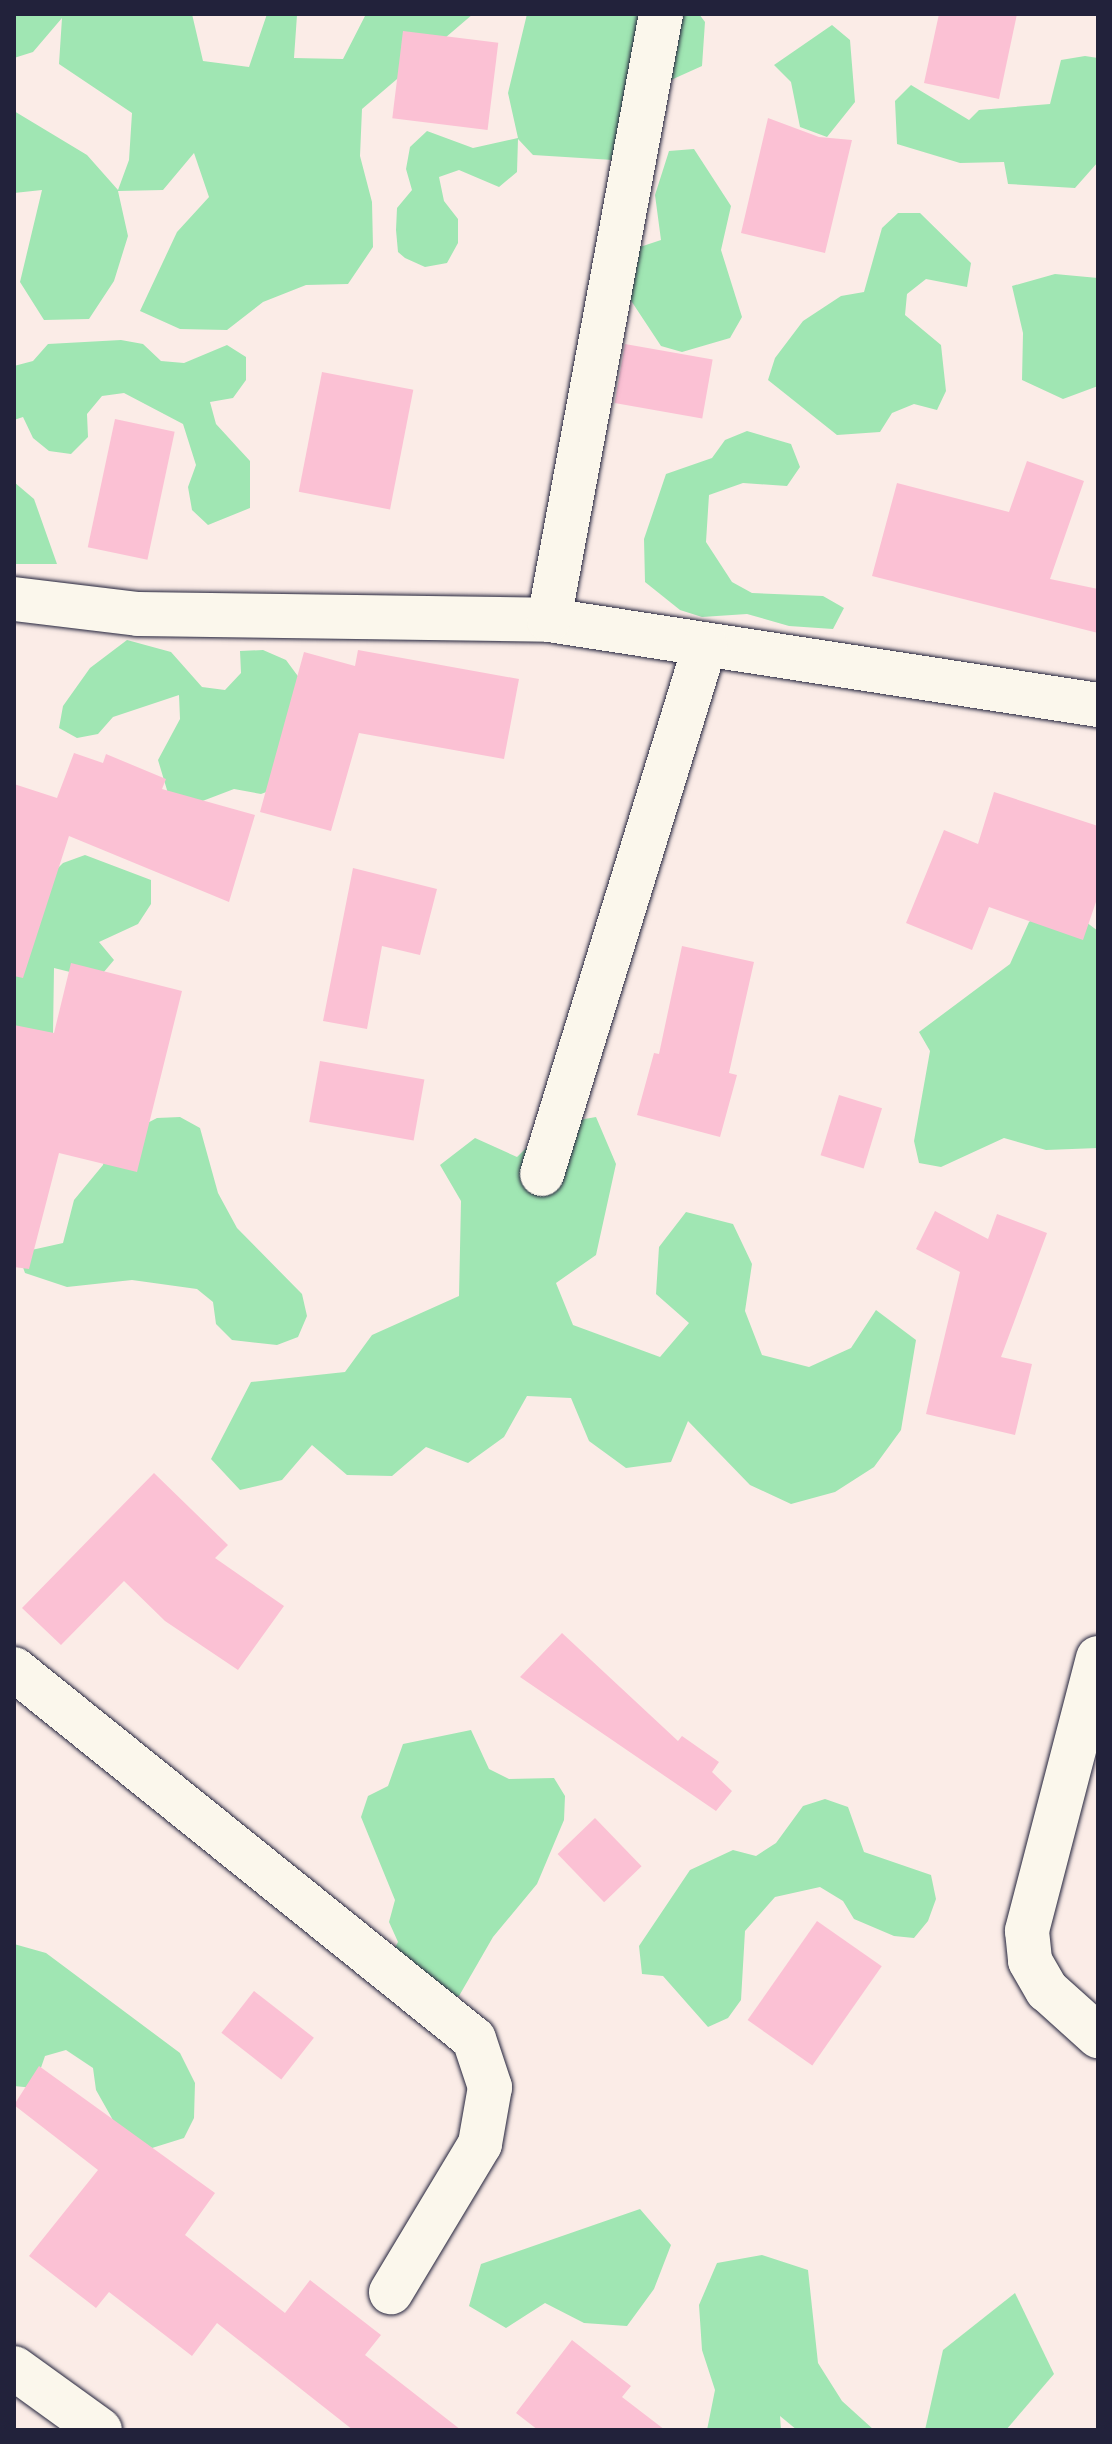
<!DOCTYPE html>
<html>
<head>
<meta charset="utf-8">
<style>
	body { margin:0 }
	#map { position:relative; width:1112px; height:2444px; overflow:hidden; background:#fbece7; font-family:Itim,sans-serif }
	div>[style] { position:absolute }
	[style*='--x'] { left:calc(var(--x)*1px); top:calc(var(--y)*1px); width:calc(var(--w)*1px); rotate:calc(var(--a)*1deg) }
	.green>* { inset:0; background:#a0e6b3 }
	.building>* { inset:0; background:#fbc1d4; transform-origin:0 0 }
	.roads { filter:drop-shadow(0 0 2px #22223b) drop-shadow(0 0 2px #22223b) }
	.street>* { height:44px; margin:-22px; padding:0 22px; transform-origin:22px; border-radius:22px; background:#fbf7ec }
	span { translate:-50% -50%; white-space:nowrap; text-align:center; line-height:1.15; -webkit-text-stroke:6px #fbf7ec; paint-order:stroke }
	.frame { position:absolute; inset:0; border:16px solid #22223b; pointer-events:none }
</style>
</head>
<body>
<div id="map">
	<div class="green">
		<i style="clip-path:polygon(14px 14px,192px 14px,203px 61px,249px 67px,267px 14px,297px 15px,294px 58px,343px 59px,366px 14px,473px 14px,362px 109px,360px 156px,372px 202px,373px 247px,348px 284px,306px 285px,263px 302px,227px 330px,180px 329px,140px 311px,177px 232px,209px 197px,194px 153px,163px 190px,118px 191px,128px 236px,114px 281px,89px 319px,44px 320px,20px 282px,42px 190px,14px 193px,14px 111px,87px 155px,118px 190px,129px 160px,132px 113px,59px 64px,62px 18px,33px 52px,14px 58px)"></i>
		<i style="clip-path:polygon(527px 14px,699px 14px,705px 22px,702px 66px,662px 84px,613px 160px,533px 155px,518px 139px,517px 172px,499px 187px,459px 170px,439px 177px,444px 201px,458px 219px,458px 243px,447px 263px,425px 267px,405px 258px,398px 252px,396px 230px,397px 208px,412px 190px,406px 169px,410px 147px,427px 131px,473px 148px,518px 138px,508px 93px)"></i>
		<i style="clip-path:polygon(832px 25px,850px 40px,855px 102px,827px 137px,800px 127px,791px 82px,774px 65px)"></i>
		<i style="clip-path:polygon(1085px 56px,1098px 58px,1098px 162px,1075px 188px,1008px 184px,1004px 162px,960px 163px,897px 144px,895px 101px,911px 85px,969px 120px,979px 110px,1050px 104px,1061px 60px)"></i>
		<i style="clip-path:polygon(694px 149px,731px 206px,721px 250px,742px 317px,730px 338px,682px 352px,661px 346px,624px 290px,637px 248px,661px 240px,655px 195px,669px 151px)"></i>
		<i style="clip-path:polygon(898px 213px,920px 213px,971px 263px,967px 287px,926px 279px,907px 294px,905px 315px,941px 345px,946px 391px,937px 410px,914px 404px,892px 413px,880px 432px,837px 435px,768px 380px,775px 358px,803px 321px,841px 296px,864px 292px,882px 228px)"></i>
		<i style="clip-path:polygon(1055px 274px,1098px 278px,1098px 386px,1063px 399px,1022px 380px,1023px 333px,1012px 286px)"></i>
		<i style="clip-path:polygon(121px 340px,143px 344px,161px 361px,184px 363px,227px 345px,246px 357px,246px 380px,233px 398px,210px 402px,216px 424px,250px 461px,250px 508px,208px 525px,192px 510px,188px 487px,196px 465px,183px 424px,124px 393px,102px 396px,87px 414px,88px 437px,71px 454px,49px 451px,33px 438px,23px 417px,14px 420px,14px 366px,33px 361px,48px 344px)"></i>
		<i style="clip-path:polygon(747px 431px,791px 444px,800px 467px,787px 486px,743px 483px,709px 495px,706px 542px,732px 582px,752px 593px,823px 596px,844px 608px,833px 629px,789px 626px,747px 614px,702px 617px,680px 610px,645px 582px,644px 539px,666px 474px,712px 458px,725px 440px)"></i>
		<i style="clip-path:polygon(14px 482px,34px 499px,57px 564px,14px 564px)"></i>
		<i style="clip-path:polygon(127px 640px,171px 652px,202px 687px,225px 690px,241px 673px,240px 651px,263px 650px,286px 660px,300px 679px,282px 786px,261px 794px,234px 789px,192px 805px,170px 800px,158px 760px,180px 719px,179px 695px,113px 717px,98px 734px,77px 738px,59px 728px,63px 706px,90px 668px)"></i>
		<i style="clip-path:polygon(85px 855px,151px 880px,151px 904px,138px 924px,99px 942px,114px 960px,98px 979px,54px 968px,53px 1034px,14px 1045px,14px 912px,63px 863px)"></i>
		<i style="clip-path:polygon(1046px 908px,1070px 910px,1098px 931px,1098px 1148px,1046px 1150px,1004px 1138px,941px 1167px,919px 1163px,914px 1141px,930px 1051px,919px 1032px,1010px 964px,1029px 922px)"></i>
		<i style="clip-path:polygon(180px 1117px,200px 1128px,218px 1193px,237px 1228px,302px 1294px,307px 1316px,298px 1337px,277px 1345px,232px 1340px,216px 1324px,213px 1302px,197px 1289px,132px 1280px,67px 1287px,25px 1273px,18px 1253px,63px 1243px,74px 1200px,103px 1165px,107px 1144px,157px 1118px)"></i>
		<i style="clip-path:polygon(596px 1117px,616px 1164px,596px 1255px,556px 1283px,573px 1325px,660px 1357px,689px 1323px,656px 1294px,659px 1247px,686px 1212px,733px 1224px,752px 1264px,745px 1311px,762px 1355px,809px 1367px,851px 1348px,876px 1310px,916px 1340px,901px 1430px,874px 1467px,835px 1492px,791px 1504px,750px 1485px,688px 1421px,671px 1462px,626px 1468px,589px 1441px,571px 1398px,527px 1396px,504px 1437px,468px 1463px,426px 1447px,392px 1476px,347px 1475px,312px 1445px,282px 1480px,240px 1490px,211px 1459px,251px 1382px,345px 1372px,372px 1335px,459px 1296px,461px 1201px,440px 1165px,475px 1138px,517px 1157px,550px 1125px)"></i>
		<i style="clip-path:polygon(471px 1730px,489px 1769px,509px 1779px,554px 1778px,565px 1796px,564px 1820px,537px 1884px,493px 1937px,459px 1996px,436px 1999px,388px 1961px,398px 1942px,389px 1922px,395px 1900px,361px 1817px,368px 1796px,388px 1786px,403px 1744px)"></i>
		<i style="clip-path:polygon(825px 1799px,848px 1807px,864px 1852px,931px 1875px,936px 1899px,928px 1921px,914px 1938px,894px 1936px,854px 1919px,843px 1901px,820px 1887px,775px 1897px,745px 1931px,741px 2000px,728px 2018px,708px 2027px,663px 1976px,642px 1974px,639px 1946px,690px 1870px,733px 1850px,756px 1856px,776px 1843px,803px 1806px)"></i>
		<i style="clip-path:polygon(14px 1944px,46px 1953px,180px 2053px,195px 2083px,194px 2118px,184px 2138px,152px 2148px,118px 2129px,96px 2090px,93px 2068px,66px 2050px,45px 2056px,34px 2088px,14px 2086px)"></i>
		<i style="clip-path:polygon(640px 2209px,671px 2245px,654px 2289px,627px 2326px,584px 2323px,545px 2303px,506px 2328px,469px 2306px,481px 2264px)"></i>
		<i style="clip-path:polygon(762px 2255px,808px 2270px,818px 2363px,842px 2401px,874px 2430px,797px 2430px,780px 2416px,781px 2430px,707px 2430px,715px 2390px,702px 2350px,699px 2305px,717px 2263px)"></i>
		<i style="clip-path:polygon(1015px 2293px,1054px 2374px,1006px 2430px,925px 2430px,943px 2350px)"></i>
	</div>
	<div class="building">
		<i style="clip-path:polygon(939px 14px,1017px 14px,999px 99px,924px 83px)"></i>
		<i style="left:403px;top:31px;width:96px;height:88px;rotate:7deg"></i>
		<i style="clip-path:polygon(768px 118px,819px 137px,852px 140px,825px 253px,741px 233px)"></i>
		<i style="left:625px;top:344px;width:89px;height:60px;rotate:10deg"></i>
		<i style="left:322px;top:372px;width:93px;height:122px;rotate:11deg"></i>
		<i style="left:115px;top:419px;width:61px;height:131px;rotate:12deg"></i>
		<i style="clip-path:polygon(1027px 461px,1084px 481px,1050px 579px,1098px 589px,1098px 633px,872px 576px,897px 483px,1009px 512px)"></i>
		<i style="clip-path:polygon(358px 650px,519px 679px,504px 759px,359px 733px,331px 831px,260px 812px,304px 652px,355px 666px)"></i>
		<i style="clip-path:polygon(74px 753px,103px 763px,106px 754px,166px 779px,162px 789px,255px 815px,229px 902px,69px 836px,23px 978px,14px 976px,14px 784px,57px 798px)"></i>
		<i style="clip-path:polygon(994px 792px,1098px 826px,1098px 896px,1083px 940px,989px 907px,972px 950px,906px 923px,944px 830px,978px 844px)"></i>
		<i style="clip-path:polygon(353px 868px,437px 889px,420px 955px,382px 946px,367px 1029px,323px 1021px)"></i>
		<i style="clip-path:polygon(682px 946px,754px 962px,729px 1073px,737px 1075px,720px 1137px,637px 1115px,654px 1053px,659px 1054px)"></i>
		<i style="clip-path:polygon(71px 963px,182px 991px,137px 1172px,59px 1153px,29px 1269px,14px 1267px,14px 1025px,54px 1033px)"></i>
		<i style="left:320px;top:1061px;width:106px;height:62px;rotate:10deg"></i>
		<i style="left:839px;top:1095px;width:45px;height:63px;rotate:17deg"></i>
		<i style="clip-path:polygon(935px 1211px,988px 1239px,997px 1214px,1047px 1233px,1001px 1357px,1032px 1364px,1015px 1435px,926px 1414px,960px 1272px,916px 1249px)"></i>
		<i style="clip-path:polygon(154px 1473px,228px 1545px,215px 1558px,284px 1606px,238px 1670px,165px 1621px,124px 1581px,61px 1645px,22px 1608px)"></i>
		<i style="clip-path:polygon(562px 1633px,678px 1741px,682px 1736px,719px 1762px,712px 1772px,732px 1791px,716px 1811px,520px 1677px)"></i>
		<i style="left:595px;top:1818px;width:67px;height:52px;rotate:46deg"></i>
		<i style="left:817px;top:1921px;width:79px;height:121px;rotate:35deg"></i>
		<i style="left:254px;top:1991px;width:76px;height:53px;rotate:38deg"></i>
		<i style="clip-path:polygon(39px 2066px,215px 2193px,185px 2235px,285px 2313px,310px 2280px,381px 2335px,365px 2355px,461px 2430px,353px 2430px,217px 2323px,192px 2356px,109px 2292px,96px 2308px,29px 2256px,98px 2170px,14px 2105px)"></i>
		<i style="clip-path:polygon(572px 2340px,631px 2386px,622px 2397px,665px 2430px,538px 2430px,516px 2413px)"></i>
	</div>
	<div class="roads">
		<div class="street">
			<i style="--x:14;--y:599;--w:125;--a:6.9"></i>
			<i style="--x:138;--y:614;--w:411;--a:0.8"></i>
			<i style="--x:549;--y:620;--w:556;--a:8.8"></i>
			<i style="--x:549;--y:620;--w:616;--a:-79.53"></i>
			<i style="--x:542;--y:1174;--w:554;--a:-72.87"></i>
			<i style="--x:1098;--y:1658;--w:282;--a:104.6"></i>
			<i style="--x:1027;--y:1931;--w:30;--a:84"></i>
			<i style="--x:1030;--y:1961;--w:34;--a:60"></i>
			<i style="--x:1047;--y:1990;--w:69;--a:42"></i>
			<i style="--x:14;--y:1669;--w:590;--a:38.81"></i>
			<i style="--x:474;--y:2039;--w:51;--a:71.6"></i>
			<i style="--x:490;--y:2087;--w:58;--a:100"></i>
			<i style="--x:480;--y:2144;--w:173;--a:121"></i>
			<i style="--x:14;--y:2368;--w:106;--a:35.8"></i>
		</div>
	</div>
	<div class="frame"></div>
</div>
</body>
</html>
